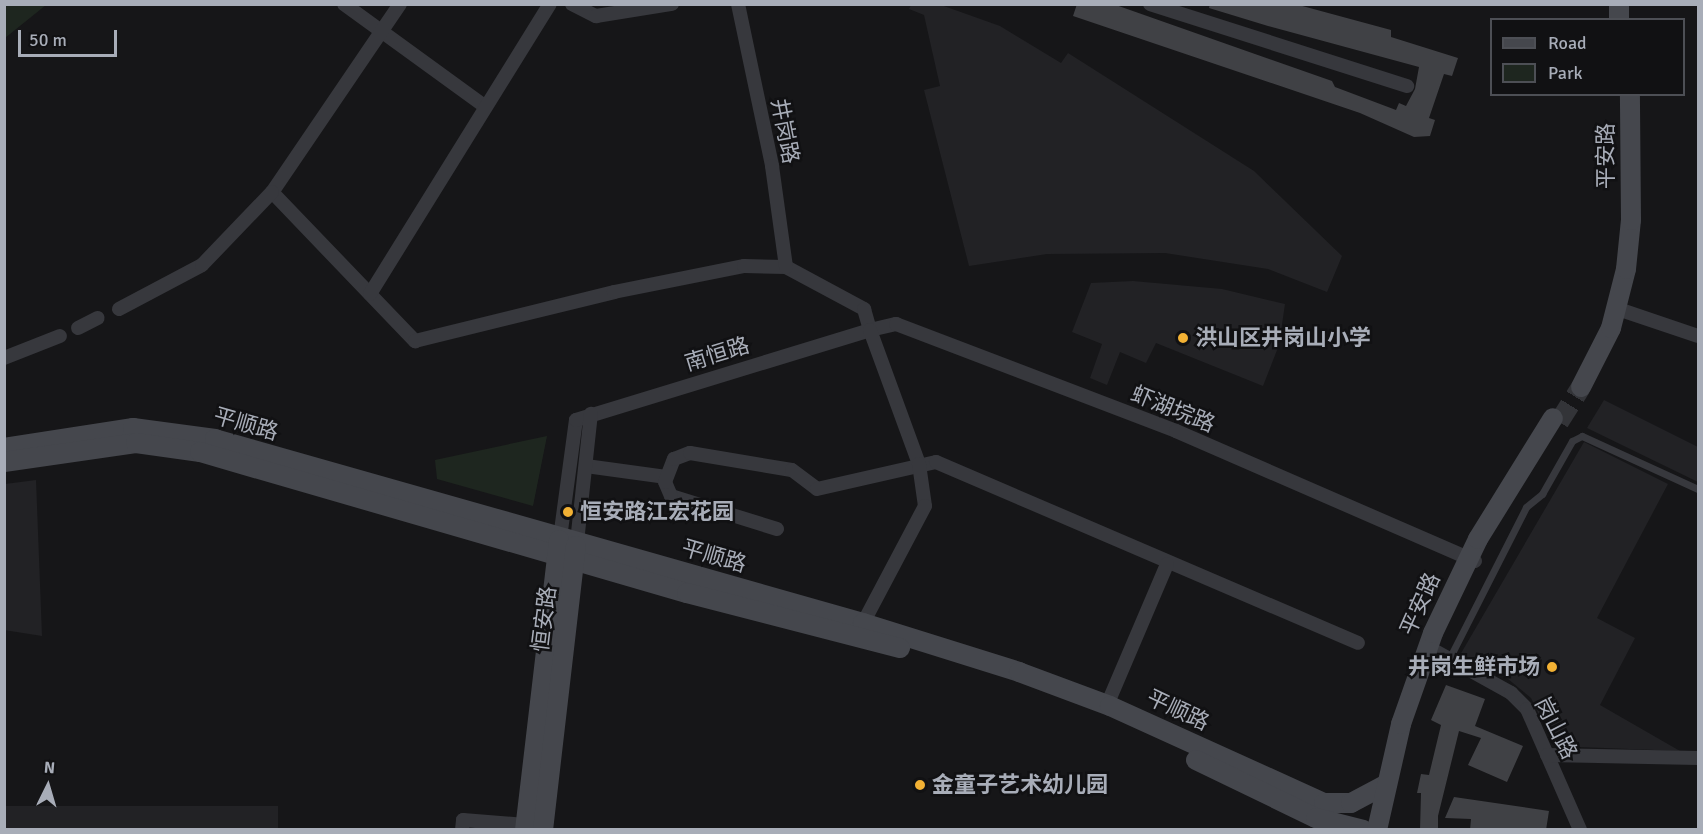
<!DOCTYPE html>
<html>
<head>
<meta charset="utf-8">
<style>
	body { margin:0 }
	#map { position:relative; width:1703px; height:834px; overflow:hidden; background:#161618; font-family:Signika,"Noto Sans SC",sans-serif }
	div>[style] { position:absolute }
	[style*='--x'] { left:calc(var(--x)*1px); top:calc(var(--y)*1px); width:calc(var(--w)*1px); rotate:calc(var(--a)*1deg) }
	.built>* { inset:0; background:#222225; transform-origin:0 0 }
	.green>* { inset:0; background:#1e261f }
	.building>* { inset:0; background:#404145 }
	.secondary-tunnel>* { height:20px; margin-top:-10px; transform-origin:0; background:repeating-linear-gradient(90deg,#333438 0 20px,transparent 0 30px) }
	.service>* { height:7px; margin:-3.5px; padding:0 3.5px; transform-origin:3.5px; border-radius:3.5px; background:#37383d }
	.minor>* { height:14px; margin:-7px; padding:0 7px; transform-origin:7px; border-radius:7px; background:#37383d }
	.secondary>* { height:20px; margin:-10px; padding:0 10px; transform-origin:10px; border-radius:10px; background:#45474d }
	.dots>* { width:16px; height:16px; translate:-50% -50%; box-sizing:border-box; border:3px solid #111113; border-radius:50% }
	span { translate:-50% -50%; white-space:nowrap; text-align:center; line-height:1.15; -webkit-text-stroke:5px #111113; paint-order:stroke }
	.street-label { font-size:22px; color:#a8adb8 }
	.poi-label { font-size:22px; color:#a8adb8; font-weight:700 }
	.left { translate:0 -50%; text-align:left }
	.right { translate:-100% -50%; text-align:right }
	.frame { position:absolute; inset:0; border:6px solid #a8adb8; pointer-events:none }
	.legend { position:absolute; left:1490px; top:18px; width:195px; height:78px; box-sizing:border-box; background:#111113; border:2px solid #4d4f55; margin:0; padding:8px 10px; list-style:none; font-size:18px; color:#a8adb8 }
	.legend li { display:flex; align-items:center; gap:12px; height:30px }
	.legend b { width:30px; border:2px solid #4d4f55 }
	.north { position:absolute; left:18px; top:756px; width:60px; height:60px; -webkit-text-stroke:4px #111113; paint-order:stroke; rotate:5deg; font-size:16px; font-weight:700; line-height:24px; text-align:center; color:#a8adb8 }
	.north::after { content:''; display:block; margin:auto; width:21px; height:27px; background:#a8adb8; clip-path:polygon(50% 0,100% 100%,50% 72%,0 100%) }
	.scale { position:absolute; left:18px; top:30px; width:99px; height:27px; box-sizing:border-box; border:3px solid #a8adb8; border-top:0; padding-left:8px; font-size:18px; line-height:21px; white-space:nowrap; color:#a8adb8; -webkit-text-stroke:4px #111113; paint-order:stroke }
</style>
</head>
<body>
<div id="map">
	<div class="built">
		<i style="clip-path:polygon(911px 5px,941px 5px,1000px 26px,1061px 63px,1068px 53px,1254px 171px,1342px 256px,1327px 292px,1268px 269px,1165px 253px,1047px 254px,969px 266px,924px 90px,940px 86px,924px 15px,909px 9px)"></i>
		<i style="clip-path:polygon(1133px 281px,1222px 289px,1285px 304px,1279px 345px,1263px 386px,1156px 343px,1146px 363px,1120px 352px,1107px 385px,1090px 378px,1102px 344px,1072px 332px,1091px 283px)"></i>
		<i style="clip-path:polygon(1604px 400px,1698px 447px,1698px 482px,1587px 428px)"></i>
		<i style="clip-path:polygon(1584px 442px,1668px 484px,1597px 618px,1635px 638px,1600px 705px,1680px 751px,1554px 746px,1531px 698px,1508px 679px,1460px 655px)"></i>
		<i style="clip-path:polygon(36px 480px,42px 636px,4px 630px,5px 484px)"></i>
		<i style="left:5px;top:806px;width:273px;height:24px"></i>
	</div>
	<div class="green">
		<i style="clip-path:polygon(5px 4px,46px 4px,46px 5px,5px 38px)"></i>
		<i style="clip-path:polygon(547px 436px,533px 506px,437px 479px,435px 460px)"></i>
	</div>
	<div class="building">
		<i style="clip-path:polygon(1077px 4px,1113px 4px,1332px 81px,1335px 87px,1396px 110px,1399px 103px,1406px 106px,1415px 89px,1419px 67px,1268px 26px,1209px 8px,1210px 4px,1295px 4px,1391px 30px,1391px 37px,1458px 58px,1452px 76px,1444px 74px,1429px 118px,1435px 120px,1430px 136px,1414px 137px,1360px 113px,1073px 16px)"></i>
		<i style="clip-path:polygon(1446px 685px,1485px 699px,1475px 726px,1523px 746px,1507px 782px,1468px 765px,1481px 738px,1459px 731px,1438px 816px,1438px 830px,1420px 830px,1421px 793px,1417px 793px,1421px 774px,1429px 775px,1441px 725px,1431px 720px)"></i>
		<i style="clip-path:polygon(1454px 797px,1549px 811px,1546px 830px,1470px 830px,1471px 819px,1445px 818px)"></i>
	</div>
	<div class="secondary-tunnel">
		<i style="--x:1559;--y:422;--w:41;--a:-57.8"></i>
	</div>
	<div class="service">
		<i style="--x:1449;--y:659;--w:170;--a:-63.1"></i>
		<i style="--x:1526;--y:507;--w:21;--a:-39"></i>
		<i style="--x:1542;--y:494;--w:61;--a:-60.5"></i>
		<i style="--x:1572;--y:441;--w:11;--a:-27"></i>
		<i style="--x:1582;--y:436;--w:128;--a:24.6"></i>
	</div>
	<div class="minor">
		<i style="--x:344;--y:4;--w:175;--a:36"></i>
		<i style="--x:400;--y:4;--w:227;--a:124.2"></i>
		<i style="--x:272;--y:192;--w:207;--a:46.2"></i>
		<i style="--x:415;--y:341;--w:205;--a:-13.8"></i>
		<i style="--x:614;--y:292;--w:133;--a:-11.3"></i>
		<i style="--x:744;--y:266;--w:42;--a:1.4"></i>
		<i style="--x:786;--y:267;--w:89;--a:28.3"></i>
		<i style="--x:864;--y:309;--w:22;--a:74"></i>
		<i style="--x:870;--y:330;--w:27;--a:-13"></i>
		<i style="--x:896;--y:324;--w:300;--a:20.9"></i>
		<i style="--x:1176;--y:431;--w:326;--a:23.5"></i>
		<i style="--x:572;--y:4;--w:27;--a:27"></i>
		<i style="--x:596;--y:16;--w:77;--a:-9"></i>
		<i style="--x:738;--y:4;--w:166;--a:78.1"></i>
		<i style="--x:772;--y:166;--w:102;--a:82.1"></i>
		<i style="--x:1150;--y:4;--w:270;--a:17.7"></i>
		<i style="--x:370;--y:294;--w:341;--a:-58.2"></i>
		<i style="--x:119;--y:309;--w:94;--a:-27.9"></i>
		<i style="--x:202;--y:265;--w:101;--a:-46.2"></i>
		<i style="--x:1618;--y:309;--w:84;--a:18.6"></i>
		<i style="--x:78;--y:328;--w:22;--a:-27"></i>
		<i style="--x:4;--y:358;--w:60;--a:-21.4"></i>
		<i style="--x:586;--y:466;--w:81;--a:7.8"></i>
		<i style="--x:777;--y:529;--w:111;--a:-162.7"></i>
		<i style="--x:671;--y:496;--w:15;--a:-113"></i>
		<i style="--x:665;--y:482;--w:25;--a:-69"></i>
		<i style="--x:674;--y:459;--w:17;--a:-21"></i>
		<i style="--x:690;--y:453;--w:103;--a:9.5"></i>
		<i style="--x:792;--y:470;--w:31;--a:37"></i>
		<i style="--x:817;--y:489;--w:122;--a:-12.8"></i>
		<i style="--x:936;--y:462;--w:459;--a:23.2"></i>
		<i style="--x:560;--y:538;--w:119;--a:-82.3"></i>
		<i style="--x:576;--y:420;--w:307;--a:-17"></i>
		<i style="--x:870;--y:330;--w:143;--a:69.9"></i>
		<i style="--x:919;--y:464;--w:42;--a:81.9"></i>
		<i style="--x:925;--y:506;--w:132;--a:117.9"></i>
		<i style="--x:577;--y:542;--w:129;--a:-83.8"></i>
		<i style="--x:1437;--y:652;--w:85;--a:29"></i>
		<i style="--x:1511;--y:693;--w:23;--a:45"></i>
		<i style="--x:1527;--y:709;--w:132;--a:66.3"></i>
		<i style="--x:1107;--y:705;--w:153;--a:-66.9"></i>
		<i style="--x:1547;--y:755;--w:151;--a:1.1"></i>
		<i style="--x:462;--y:830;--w:10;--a:-84"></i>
		<i style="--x:463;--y:820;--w:63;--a:4.5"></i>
	</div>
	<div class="secondary">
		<i style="--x:1619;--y:4;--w:16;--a:90"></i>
		<i style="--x:1581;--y:387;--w:66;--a:-63"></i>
		<i style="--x:1611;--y:328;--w:61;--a:-75.7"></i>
		<i style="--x:1626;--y:269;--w:49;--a:-84.2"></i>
		<i style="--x:1631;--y:220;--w:126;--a:-90.5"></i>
		<i style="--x:4;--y:448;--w:131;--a:-8.8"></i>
		<i style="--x:133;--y:428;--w:83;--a:7.6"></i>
		<i style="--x:215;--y:439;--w:674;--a:15.85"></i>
		<i style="--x:863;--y:623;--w:164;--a:17.4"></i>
		<i style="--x:1019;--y:672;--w:97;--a:20.5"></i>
		<i style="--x:1110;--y:706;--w:235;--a:24.4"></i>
		<i style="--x:1324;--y:803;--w:27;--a:0"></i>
		<i style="--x:1351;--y:803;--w:40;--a:-28"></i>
		<i style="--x:4;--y:462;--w:133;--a:-8.2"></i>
		<i style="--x:136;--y:443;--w:65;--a:8"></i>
		<i style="--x:200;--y:452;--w:507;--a:16.15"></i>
		<i style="--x:687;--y:593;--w:220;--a:14.5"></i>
		<i style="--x:1196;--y:760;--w:133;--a:25.8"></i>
		<i style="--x:1316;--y:818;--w:49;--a:14"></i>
		<i style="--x:525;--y:830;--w:292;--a:-83.3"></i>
		<i style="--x:543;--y:830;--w:286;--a:-83.4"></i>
		<i style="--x:1377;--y:830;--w:109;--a:-77.2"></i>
		<i style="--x:1401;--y:724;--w:96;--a:-70.6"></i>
		<i style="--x:1433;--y:633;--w:104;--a:-64.4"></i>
		<i style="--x:1478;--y:539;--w:142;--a:-58.2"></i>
	</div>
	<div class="dots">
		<i style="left:1183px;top:338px;background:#f2b134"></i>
		<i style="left:568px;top:512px;background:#f2b134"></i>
		<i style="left:1552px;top:667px;background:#f2b134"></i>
		<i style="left:920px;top:785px;background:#f2b134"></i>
	</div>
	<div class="street-label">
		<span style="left:785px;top:131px;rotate:79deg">井岗路</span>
		<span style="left:1606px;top:156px;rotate:-90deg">平安路</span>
		<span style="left:717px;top:354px;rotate:-17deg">南恒路</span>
		<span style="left:1173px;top:409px;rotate:22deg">虾湖垸路</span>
		<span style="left:246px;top:424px;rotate:16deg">平顺路</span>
		<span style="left:714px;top:556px;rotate:16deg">平顺路</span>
		<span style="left:1420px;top:604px;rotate:-66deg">平安路</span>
		<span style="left:544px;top:619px;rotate:-83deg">恒安路</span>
		<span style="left:1178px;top:710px;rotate:25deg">平顺路</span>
		<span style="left:1556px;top:728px;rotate:63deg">岗山路</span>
	</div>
	<div class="poi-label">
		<span class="left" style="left:1195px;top:338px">洪山区井岗山小学</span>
		<span class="left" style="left:580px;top:512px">恒安路江宏花园</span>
		<span class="right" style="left:1540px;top:667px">井岗生鲜市场</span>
		<span class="left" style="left:932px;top:785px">金童子艺术幼儿园</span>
	</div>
	<div class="frame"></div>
	<ul class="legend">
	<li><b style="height:8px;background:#45474d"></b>Road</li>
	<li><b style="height:16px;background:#1e261f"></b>Park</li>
	</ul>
	<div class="north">N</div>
	<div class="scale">50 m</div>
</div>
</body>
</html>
